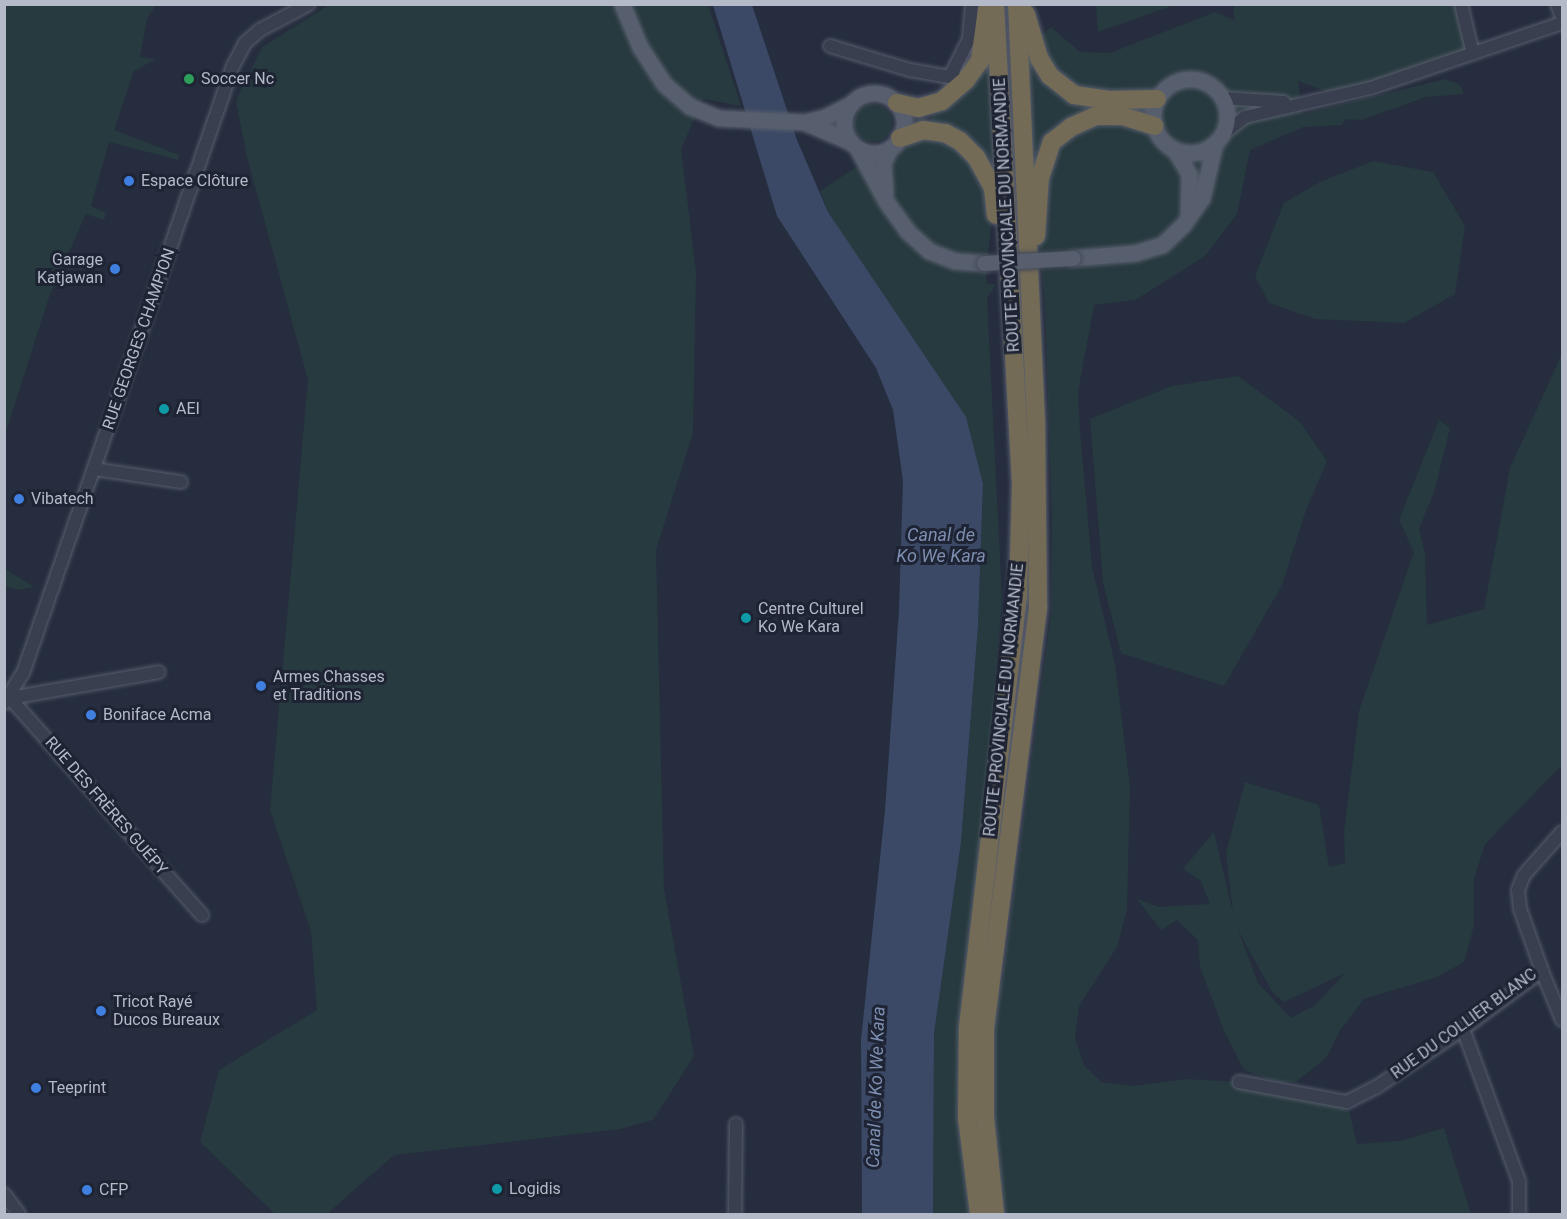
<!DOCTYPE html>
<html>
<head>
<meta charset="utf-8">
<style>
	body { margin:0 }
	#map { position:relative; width:1567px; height:1219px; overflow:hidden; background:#252d3e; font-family:Roboto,sans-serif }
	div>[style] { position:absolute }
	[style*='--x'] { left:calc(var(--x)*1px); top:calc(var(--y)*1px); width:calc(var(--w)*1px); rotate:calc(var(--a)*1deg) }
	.green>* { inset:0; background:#273a3f }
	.round { border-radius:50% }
	.water>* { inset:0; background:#3b4966 }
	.roads { filter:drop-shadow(0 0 2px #575d6c) drop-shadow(0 0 2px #575d6c) }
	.minor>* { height:12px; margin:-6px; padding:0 6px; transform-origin:6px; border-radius:6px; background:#393f4e }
	.major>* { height:15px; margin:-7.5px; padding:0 7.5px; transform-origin:7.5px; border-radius:7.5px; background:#575e6e }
	.major>.ring { margin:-7.5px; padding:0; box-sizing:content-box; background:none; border:15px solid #575e6e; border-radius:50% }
	.highway>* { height:18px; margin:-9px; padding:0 9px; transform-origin:9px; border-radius:9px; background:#736b56 }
	.bridges { filter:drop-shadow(0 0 2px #424857) drop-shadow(0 0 2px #424857) }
	.major-bridge>* { height:15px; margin:-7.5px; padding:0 7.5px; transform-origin:7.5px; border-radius:7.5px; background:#575e6e }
	.dots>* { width:16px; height:16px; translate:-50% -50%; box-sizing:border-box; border:3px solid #1e2433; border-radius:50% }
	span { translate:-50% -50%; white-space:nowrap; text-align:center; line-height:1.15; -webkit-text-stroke:6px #1e2433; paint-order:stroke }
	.poi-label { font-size:16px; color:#b5bac9 }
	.left { translate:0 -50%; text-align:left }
	.right { translate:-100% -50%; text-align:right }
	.street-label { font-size:16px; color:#b5bac9 }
	.water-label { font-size:18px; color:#7d8eb0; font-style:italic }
	.frame { position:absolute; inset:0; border:6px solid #b5bac9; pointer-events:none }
</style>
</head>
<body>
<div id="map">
	<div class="green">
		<i style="clip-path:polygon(5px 4px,156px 5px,147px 19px,140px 57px,156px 59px,134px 71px,114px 130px,179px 155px,178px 160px,109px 142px,91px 206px,106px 213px,104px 220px,86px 214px,49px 297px,5px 435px)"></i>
		<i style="clip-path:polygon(1096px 4px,1174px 4px,1174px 5px,1098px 32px)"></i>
		<i style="clip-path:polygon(329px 5px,708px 5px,741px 106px,703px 99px,681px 149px,696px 272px,693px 433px,656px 550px,664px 889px,694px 1056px,653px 1120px,620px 1129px,394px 1155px,327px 1214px,275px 1214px,200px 1142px,219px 1070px,317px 1010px,311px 931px,270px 810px,308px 380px,247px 157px,236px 101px,262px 47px)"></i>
		<i style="clip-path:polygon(1047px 5px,1051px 27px,1080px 52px,1110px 53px,1215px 12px,1234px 20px,1234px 5px,1463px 5px,1472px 48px,1336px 95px,1298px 81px,1302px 114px,1445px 79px,1460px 85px,1464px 94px,1426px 97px,1362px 120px,1346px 119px,1341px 125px,1303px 127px,1250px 150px,1237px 214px,1205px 256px,1135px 300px,1094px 305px,1078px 392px,1080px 431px,1092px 567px,1115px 664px,1130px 786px,1127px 909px,1117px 947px,1079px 1006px,1075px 1038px,1084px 1065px,1101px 1082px,1133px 1086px,1187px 1079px,1239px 1082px,1347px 1102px,1357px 1144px,1400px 1141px,1444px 1128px,1471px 1214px,995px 1214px,985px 1028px,1002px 981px,1051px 615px,1052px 520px,1045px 307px,1024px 53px,1051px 27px)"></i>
		<i style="clip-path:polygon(991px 38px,997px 166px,986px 274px,987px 284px,996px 284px,987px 298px,1002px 598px,968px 1027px,979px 1214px,933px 1214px,934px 1034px,961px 842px,978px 626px,983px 484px,882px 296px,828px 212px,820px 191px,853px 169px,931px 127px,931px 112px)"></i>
		<i class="round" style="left:854px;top:104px;width:38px;height:38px"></i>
		<i style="clip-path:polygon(1373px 161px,1433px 172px,1465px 226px,1455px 294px,1404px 323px,1315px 319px,1269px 303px,1255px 276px,1284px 203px,1320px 182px)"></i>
		<i style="clip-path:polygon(evenodd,1562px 354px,1562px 765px,1485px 844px,1474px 879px,1474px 925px,1464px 962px,1437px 977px,1364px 999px,1340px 1030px,1327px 1057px,1296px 1082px,1277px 1082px,1244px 1070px,1225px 1033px,1200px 967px,1198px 940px,1177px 920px,1161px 930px,1137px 899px,1159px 907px,1210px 904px,1201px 881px,1183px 869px,1214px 832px,1233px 913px,1226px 853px,1245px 782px,1319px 805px,1329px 867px,1345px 863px,1344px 831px,1359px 711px,1414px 552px,1399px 520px,1439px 420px,1450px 428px,1434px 492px,1419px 529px,1425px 554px,1427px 625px,1484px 609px,1510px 468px,1562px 354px,1238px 930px,1272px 992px,1284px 1002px,1345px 973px,1315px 1005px,1291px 1018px,1258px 983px,1238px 930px)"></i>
		<i style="clip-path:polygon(1238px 376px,1300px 422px,1327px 461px,1306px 510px,1282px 585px,1224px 686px,1121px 653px,1103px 582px,1090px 419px,1172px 386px)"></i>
		<i style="clip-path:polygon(5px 569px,13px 574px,34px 587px,18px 590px,5px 586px)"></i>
	</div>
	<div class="water">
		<i style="clip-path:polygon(713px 5px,752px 5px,797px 140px,828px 212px,966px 417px,983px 484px,978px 626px,961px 842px,934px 1034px,933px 1214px,862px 1214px,861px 1040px,885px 810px,899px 610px,903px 481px,893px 410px,876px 368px,777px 216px)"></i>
	</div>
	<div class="roads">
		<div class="minor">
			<i style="--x:1461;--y:4;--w:51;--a:76.5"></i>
			<i style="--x:1557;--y:4;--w:14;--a:69"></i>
			<i style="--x:830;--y:46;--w:84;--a:16.7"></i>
			<i style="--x:910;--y:70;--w:57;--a:10.1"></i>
			<i style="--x:951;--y:75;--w:40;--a:-63.4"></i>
			<i style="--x:969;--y:39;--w:35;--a:-85"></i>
			<i style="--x:1222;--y:98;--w:62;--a:3.7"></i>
			<i style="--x:1222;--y:135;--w:29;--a:-38"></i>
			<i style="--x:1245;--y:117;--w:129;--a:-13"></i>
			<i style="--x:1371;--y:88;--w:202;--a:-18.8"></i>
			<i style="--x:94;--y:469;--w:88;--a:8.5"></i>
			<i style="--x:10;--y:698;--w:290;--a:48.5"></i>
			<i style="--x:10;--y:698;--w:151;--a:-9.9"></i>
			<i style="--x:4;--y:703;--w:36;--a:-58"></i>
			<i style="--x:23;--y:673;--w:642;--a:-70.92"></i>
			<i style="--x:233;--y:66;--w:26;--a:-62"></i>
			<i style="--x:245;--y:43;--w:20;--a:-41"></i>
			<i style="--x:260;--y:30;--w:55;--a:-28"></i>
			<i style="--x:1542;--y:971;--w:53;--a:67.8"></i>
			<i style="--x:1463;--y:1029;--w:162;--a:69.8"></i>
			<i style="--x:1519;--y:1181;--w:33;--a:90"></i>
			<i style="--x:1239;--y:1082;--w:110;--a:10.5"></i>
			<i style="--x:1347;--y:1102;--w:31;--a:-27"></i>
			<i style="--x:1375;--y:1088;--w:106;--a:-33.8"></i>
			<i style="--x:1463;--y:1029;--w:98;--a:-36.3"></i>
			<i style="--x:1542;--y:971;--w:66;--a:-109.5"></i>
			<i style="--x:1520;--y:909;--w:19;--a:-96"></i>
			<i style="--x:1518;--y:890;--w:16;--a:-68"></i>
			<i style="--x:1524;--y:875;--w:57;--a:-48.5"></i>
			<i style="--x:4;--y:1194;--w:25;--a:53"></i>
			<i style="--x:735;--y:1214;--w:90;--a:-89.4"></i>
		</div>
		<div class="major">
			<i style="--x:622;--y:4;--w:47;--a:67.3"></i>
			<i style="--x:640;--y:47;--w:44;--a:57"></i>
			<i style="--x:664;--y:84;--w:33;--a:41"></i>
			<i style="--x:689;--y:106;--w:31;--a:22"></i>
			<i style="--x:718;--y:118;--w:86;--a:2.7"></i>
			<i style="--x:804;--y:122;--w:51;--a:23.1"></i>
			<i class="ring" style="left:1153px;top:79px;width:59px;height:59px"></i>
			<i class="ring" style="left:844px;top:93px;width:45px;height:45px"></i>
			<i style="--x:805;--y:122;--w:21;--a:-14"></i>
			<i style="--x:825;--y:117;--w:30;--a:-27"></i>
			<i style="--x:857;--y:148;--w:63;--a:61.4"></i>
			<i style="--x:887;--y:203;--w:34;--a:54"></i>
			<i style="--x:907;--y:231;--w:30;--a:42"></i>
			<i style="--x:929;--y:251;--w:28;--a:21"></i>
			<i style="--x:955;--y:261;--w:29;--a:4"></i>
			<i style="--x:1174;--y:149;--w:29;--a:59"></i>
			<i style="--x:1189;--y:174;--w:41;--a:91.4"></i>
			<i style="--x:885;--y:192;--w:29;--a:-94"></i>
			<i style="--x:883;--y:163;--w:17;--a:-65"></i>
			<i style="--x:1073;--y:258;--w:62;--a:-4.6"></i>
			<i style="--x:1135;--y:253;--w:28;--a:-17"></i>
			<i style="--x:1162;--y:245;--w:29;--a:-44"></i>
			<i style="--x:1183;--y:225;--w:33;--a:-55"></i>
			<i style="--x:1202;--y:198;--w:57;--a:-76.7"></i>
		</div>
		<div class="highway">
			<i style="--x:1026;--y:14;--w:46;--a:73.5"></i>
			<i style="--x:1039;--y:58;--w:21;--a:59"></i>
			<i style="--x:1050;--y:76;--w:31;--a:38"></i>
			<i style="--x:1074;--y:95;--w:34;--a:8"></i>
			<i style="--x:1108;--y:100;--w:49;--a:-1.2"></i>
			<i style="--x:897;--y:103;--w:22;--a:13"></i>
			<i style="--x:918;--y:108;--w:25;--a:-16"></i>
			<i style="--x:942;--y:101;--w:32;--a:-41"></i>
			<i style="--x:966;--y:80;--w:24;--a:-54"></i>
			<i style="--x:980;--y:61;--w:52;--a:-82.3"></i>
			<i style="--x:900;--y:138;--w:24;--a:-19"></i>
			<i style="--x:923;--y:130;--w:22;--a:8"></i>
			<i style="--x:945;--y:133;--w:17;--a:28"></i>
			<i style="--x:960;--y:141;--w:23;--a:45"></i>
			<i style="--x:976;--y:157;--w:35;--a:61"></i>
			<i style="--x:993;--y:188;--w:27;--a:84"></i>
			<i style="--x:1036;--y:236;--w:58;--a:-86.1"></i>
			<i style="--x:1040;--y:178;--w:38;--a:-72"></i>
			<i style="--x:1052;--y:142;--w:24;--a:-38"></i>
			<i style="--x:1071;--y:127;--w:27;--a:-24"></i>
			<i style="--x:1096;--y:116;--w:26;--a:0"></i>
			<i style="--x:1122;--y:116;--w:34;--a:17"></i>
			<i style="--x:979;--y:1214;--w:98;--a:-97.1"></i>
			<i style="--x:967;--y:1117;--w:90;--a:-89.4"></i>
			<i style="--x:968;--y:1027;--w:433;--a:-83.4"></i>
			<i style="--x:1018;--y:597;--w:113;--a:-88.5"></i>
			<i style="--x:1021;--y:484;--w:481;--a:-93.1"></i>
			<i style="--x:995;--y:1214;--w:98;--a:-95.9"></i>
			<i style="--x:985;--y:1117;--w:89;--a:-90"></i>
			<i style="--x:985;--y:1028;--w:425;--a:-82.8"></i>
			<i style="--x:1038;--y:606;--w:185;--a:-90.6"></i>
			<i style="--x:1036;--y:421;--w:417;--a:-92.6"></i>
		</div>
	</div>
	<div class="bridges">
		<div class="major-bridge">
			<i style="--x:984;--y:263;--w:89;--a:-3.2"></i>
		</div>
	</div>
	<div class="dots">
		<i style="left:189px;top:79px;background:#2e9e5b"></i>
		<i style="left:129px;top:181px;background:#3f7fe0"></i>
		<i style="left:115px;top:269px;background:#3f7fe0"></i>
		<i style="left:164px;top:409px;background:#0f9aa8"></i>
		<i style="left:19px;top:499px;background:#3f7fe0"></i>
		<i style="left:746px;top:618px;background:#0f9aa8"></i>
		<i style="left:261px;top:686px;background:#3f7fe0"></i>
		<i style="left:91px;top:715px;background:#3f7fe0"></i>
		<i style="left:101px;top:1011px;background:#3f7fe0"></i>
		<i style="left:36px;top:1088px;background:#3f7fe0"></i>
		<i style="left:497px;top:1189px;background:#0f9aa8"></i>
		<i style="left:87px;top:1190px;background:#3f7fe0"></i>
	</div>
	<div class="poi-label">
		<span class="left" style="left:201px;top:79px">Soccer Nc</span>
		<span class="left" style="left:141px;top:181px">Espace Clôture</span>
		<span class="right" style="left:103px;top:269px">Garage<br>Katjawan</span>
		<span class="left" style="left:176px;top:409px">AEI</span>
		<span class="left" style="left:31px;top:499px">Vibatech</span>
		<span class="left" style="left:758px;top:618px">Centre Culturel<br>Ko We Kara</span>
		<span class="left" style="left:273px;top:686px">Armes Chasses<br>et Traditions</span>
		<span class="left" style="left:103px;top:715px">Boniface Acma</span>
		<span class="left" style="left:113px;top:1011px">Tricot Rayé<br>Ducos Bureaux</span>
		<span class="left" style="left:48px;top:1088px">Teeprint</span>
		<span class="left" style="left:509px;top:1189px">Logidis</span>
		<span class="left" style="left:99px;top:1190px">CFP</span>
	</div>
	<div class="street-label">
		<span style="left:1007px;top:215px;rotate:-93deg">ROUTE PROVINCIALE DU NORMANDIE</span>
		<span style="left:139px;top:339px;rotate:-71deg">RUE GEORGES CHAMPION</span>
		<span style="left:1004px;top:700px;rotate:-84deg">ROUTE PROVINCIALE DU NORMANDIE</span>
		<span style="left:106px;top:806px;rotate:49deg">RUE DES FRÈRES GUÉPY</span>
		<span style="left:1464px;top:1024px;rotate:-36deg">RUE DU COLLIER BLANC</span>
	</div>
	<div class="water-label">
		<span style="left:941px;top:546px">Canal de<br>Ko We Kara</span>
		<span style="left:876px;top:1087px;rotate:-88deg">Canal de Ko We Kara</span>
	</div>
	<div class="frame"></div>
</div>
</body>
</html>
